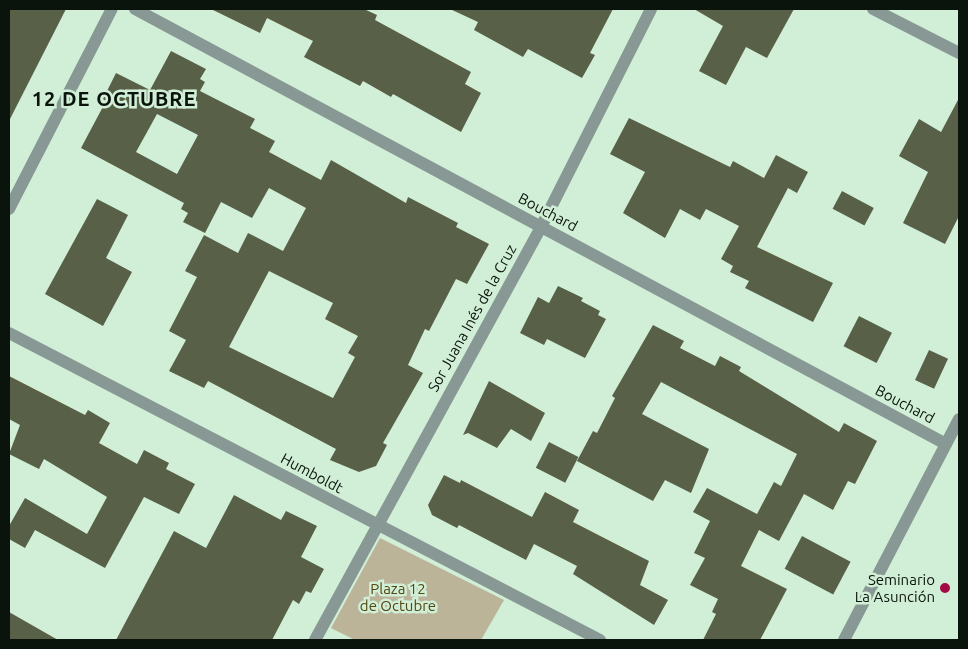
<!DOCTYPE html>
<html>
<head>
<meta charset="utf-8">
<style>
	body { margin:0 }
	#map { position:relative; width:968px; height:649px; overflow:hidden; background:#d1eed7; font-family:Ubuntu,sans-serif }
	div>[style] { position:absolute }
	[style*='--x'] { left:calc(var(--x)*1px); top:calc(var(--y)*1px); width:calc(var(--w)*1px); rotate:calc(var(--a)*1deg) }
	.green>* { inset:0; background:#bcb498 }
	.building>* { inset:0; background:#586147; transform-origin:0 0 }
	.minor>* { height:12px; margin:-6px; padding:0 6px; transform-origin:6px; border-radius:6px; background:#889894 }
	.dots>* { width:14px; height:14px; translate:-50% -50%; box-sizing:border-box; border:2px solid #d1eed7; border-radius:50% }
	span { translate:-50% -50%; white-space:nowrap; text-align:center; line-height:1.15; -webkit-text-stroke:5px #d1eed7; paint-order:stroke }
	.street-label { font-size:15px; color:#0a140c }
	.poi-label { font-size:15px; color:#0a140c }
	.right { translate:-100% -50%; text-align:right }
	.park-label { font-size:15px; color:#534610 }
	.district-label { font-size:20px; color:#0a140c; font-weight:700; letter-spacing:1px }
	.frame { position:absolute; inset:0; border:10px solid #0a140c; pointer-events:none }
</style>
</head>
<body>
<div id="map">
	<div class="green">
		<i style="clip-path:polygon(380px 538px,504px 600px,481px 640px,355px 640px,331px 628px)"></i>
	</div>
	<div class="building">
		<i style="clip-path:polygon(9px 9px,66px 9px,9px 121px)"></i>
		<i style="clip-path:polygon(211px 9px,364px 9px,377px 15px,375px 20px,471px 72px,465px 84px,481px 93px,461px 132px,393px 94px,391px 97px,363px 81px,360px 86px,304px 57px,313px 41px,267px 18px,260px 33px)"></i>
		<i style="clip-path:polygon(450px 9px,613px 9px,590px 53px,595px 55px,582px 78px,528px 49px,523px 57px,474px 30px,478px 22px)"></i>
		<i style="clip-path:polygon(694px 9px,794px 9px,767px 58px,746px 47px,726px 85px,699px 71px,723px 26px)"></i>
		<i style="clip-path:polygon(evenodd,171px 51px,206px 69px,200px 79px,205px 82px,200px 91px,255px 119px,250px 128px,275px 141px,269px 152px,321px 180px,331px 160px,406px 203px,408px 197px,458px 223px,456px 227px,489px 244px,467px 284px,456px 279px,429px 331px,425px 329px,408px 365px,423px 373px,383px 443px,387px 445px,376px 466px,359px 472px,330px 460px,336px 449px,208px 381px,204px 388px,169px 371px,186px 340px,169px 331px,197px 277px,185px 271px,204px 235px,238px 253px,248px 233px,283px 251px,306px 208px,269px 188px,252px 218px,221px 202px,205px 233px,183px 222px,188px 213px,181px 209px,184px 203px,81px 148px,106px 101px,103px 99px,116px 73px,150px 90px,171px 51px,157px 114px,198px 135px,177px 174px,136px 152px,157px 114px,171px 51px,269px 271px,333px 303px,325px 319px,358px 336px,348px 353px,355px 357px,333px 398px,229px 347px,269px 271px)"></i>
		<i style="clip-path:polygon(959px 98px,959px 216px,945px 244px,903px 223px,928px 172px,899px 156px,919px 119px,941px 132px)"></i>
		<i style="clip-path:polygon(629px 118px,730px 167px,733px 161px,764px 178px,776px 155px,808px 172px,797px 193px,788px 188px,757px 247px,833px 283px,813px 322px,745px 288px,749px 281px,730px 272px,733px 266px,721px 259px,739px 226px,706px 209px,700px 220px,680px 209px,665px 238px,623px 213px,645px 172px,610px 154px)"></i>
		<i style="left:842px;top:191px;width:36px;height:20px;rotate:28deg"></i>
		<i style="clip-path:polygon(97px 199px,128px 215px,106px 258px,132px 272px,103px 326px,45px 294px)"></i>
		<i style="clip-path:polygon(558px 286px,583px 298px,581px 301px,600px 311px,598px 315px,606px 319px,585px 358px,547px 339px,544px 345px,520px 333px,538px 297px,549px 303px)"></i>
		<i style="left:859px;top:316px;width:37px;height:34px;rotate:27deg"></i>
		<i style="clip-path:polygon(653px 325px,684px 341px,680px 348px,715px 366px,720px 356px,741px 367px,739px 371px,839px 432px,844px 423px,877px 441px,855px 484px,848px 481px,833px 510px,804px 494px,779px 541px,759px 530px,741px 566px,787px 589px,760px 640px,703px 640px,716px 614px,712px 612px,718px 599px,690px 585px,705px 558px,694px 553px,710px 521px,693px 512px,707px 488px,757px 514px,774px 482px,781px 486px,797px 454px,661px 382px,642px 414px,709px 449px,691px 493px,665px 480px,653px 501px,577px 461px,593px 431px,597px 433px,615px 398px,612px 396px)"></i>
		<i style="left:929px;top:350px;width:21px;height:33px;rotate:25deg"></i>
		<i style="clip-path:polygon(9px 376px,85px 415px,88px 410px,110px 423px,99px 443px,137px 464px,144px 450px,169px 463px,166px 469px,195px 484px,179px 514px,144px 497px,105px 568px,35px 530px,25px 548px,9px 539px,9px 526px,25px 498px,87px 534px,107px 497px,44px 459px,39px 469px,9px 454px,20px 425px,9px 419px)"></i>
		<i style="clip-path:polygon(489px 381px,545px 413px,531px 441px,511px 429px,497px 448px,468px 433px,463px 435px)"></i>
		<i style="left:549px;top:442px;width:33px;height:29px;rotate:27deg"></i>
		<i style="clip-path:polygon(444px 475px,460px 483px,461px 480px,532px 517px,545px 492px,579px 510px,573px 522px,649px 561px,640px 585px,668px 600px,654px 625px,573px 574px,577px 566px,534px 544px,526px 560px,459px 525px,457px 528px,432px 515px,428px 505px)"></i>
		<i style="clip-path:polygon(234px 495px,281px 520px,286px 511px,317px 526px,301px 557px,324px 569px,311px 593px,306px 591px,299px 604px,293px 600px,272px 640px,116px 640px,174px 531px,206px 548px)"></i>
		<i style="left:802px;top:536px;width:55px;height:37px;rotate:28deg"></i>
		<i style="clip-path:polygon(9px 612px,58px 640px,9px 640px)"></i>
	</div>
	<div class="minor">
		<i style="--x:135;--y:9;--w:920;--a:28.21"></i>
		<i style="--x:873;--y:9;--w:97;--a:27.1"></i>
		<i style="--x:9;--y:209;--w:225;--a:-62.8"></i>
		<i style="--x:9;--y:333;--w:666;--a:27.45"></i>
		<i style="--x:315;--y:640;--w:471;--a:-61.3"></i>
		<i style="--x:541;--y:227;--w:244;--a:-63.2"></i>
		<i style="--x:844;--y:640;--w:249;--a:-62.5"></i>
	</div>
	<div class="dots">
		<i style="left:945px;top:588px;background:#a30a44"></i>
	</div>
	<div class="street-label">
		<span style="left:548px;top:212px;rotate:28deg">Bouchard</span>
		<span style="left:472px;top:318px;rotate:-61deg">Sor Juana Inés de la Cruz</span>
		<span style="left:905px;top:404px;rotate:28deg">Bouchard</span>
		<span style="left:312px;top:473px;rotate:28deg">Humboldt</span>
	</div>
	<div class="poi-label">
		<span class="right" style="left:935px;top:588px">Seminario<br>La Asunción</span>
	</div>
	<div class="park-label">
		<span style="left:398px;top:597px">Plaza 12<br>de Octubre</span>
	</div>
	<div class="district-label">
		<span style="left:114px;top:98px">12 DE OCTUBRE</span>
	</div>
	<div class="frame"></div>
</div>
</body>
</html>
